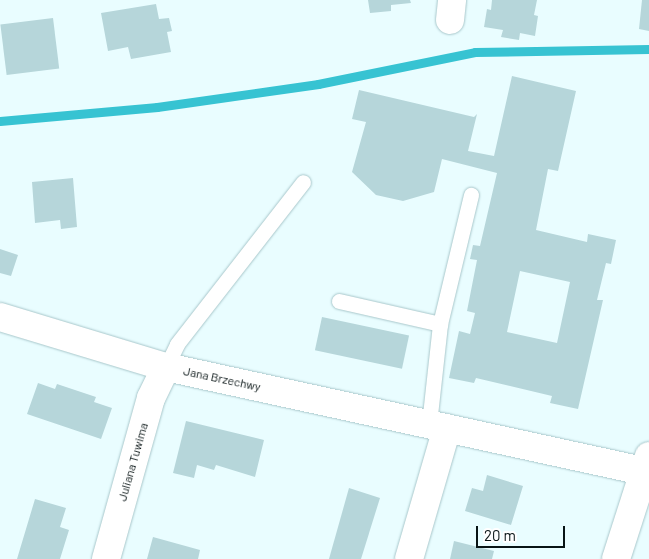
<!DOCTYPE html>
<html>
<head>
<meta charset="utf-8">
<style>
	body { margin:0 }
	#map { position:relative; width:649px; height:559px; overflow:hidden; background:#e9fdff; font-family:Barlow,sans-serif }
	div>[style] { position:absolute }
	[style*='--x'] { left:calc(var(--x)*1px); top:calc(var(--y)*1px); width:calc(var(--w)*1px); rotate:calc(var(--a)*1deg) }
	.stream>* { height:9px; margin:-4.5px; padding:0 4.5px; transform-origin:4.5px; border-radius:4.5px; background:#37c3d2 }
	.building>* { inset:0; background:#b6d6da; transform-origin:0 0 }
	.roads { filter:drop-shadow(0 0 1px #a8c7cb) drop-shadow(0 0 1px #a8c7cb) }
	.service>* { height:15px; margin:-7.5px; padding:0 7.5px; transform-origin:7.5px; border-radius:7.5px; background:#fff }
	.minor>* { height:28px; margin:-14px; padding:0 14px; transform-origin:14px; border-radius:14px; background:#fff }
	.tertiary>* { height:28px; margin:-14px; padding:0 14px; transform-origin:14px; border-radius:14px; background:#fff }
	span { translate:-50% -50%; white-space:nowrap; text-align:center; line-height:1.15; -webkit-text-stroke:5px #fff; paint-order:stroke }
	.street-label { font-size:12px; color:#081415 }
	.scale { position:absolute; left:476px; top:526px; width:89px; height:22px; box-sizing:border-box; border:2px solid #081415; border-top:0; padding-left:6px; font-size:15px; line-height:18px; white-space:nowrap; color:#081415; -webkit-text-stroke:4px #fff; paint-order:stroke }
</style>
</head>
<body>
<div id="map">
	<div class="stream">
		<i style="--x:0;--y:121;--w:158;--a:-5.1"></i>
		<i style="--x:157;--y:107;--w:163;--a:-8.1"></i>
		<i style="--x:318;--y:84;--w:160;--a:-11.5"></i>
		<i style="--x:475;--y:52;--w:174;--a:-1"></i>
	</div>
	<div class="building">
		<i style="clip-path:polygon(368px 0,410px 0,411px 3px,391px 5px,391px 11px,370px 13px)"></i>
		<i style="clip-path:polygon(492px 0,537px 0,534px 15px,538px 16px,535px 36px,520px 33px,519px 40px,501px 37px,503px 30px,484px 27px,487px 9px,491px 10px)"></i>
		<i style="clip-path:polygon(642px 0,649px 0,649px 31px,639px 29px)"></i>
		<i style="clip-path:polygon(156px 4px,159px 19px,169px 18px,172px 31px,167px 32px,171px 52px,131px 59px,128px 47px,108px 51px,101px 13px)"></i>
		<i style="left:53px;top:18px;width:51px;height:53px;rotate:83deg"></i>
		<i style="clip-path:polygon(evenodd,512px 76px,576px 91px,558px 171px,548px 169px,536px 230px,587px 242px,588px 234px,616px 240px,611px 264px,606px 263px,597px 300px,603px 300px,578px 409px,550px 403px,552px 396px,476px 378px,474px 383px,449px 378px,459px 331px,470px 334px,475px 313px,467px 311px,477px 260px,470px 259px,473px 245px,480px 246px,497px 173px,442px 159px,434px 192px,403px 201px,376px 195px,352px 172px,366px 122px,352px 119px,359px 90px,474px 117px,477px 114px,468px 151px,494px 156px,512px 76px,520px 271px,570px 282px,557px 343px,507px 332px,520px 271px)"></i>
		<i style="clip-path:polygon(73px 178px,77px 227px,61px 229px,60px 220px,35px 223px,32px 182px)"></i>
		<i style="clip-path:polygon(0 249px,18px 255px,11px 276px,0 273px)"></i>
		<i style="left:322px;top:317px;width:89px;height:34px;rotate:12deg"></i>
		<i style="clip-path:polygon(38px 383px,55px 389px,57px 384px,96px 397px,94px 402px,112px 408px,101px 439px,27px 414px)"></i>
		<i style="clip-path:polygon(186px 421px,264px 440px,255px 477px,216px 465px,214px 470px,197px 465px,194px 478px,173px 473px)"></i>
		<i style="clip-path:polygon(487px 475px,523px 486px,511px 525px,465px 511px,472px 488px,483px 491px)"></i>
		<i style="clip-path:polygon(349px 488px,380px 498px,361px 559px,329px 559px)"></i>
		<i style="clip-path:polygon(35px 499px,66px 508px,60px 527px,69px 530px,60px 559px,17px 559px)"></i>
		<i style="clip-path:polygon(153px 537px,200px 550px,198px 559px,147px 559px)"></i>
		<i style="clip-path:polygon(454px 541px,494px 551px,492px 559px,450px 559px)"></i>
	</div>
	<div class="roads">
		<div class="service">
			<i style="--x:339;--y:301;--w:104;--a:12.8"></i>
			<i style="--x:166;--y:367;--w:25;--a:-64"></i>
			<i style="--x:177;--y:344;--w:205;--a:-52.1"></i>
			<i style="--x:429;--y:424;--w:101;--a:-83.7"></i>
			<i style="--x:440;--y:324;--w:133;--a:-76.5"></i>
		</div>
		<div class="minor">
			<i style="--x:450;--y:20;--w:20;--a:-84"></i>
			<i style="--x:0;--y:317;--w:173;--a:16.8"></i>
			<i style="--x:166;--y:367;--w:489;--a:12.3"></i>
			<i style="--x:106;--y:559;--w:167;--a:-74.4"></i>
			<i style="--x:151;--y:398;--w:34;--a:-64"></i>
			<i style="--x:409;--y:559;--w:136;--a:-73.8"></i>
		</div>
		<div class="tertiary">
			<i style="--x:616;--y:559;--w:108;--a:-72.2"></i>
		</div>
	</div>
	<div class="street-label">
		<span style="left:222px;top:379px;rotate:12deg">Jana Brzechwy</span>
		<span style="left:133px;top:462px;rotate:-74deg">Juliana Tuwima</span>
	</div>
	<div class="scale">20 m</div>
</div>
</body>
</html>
